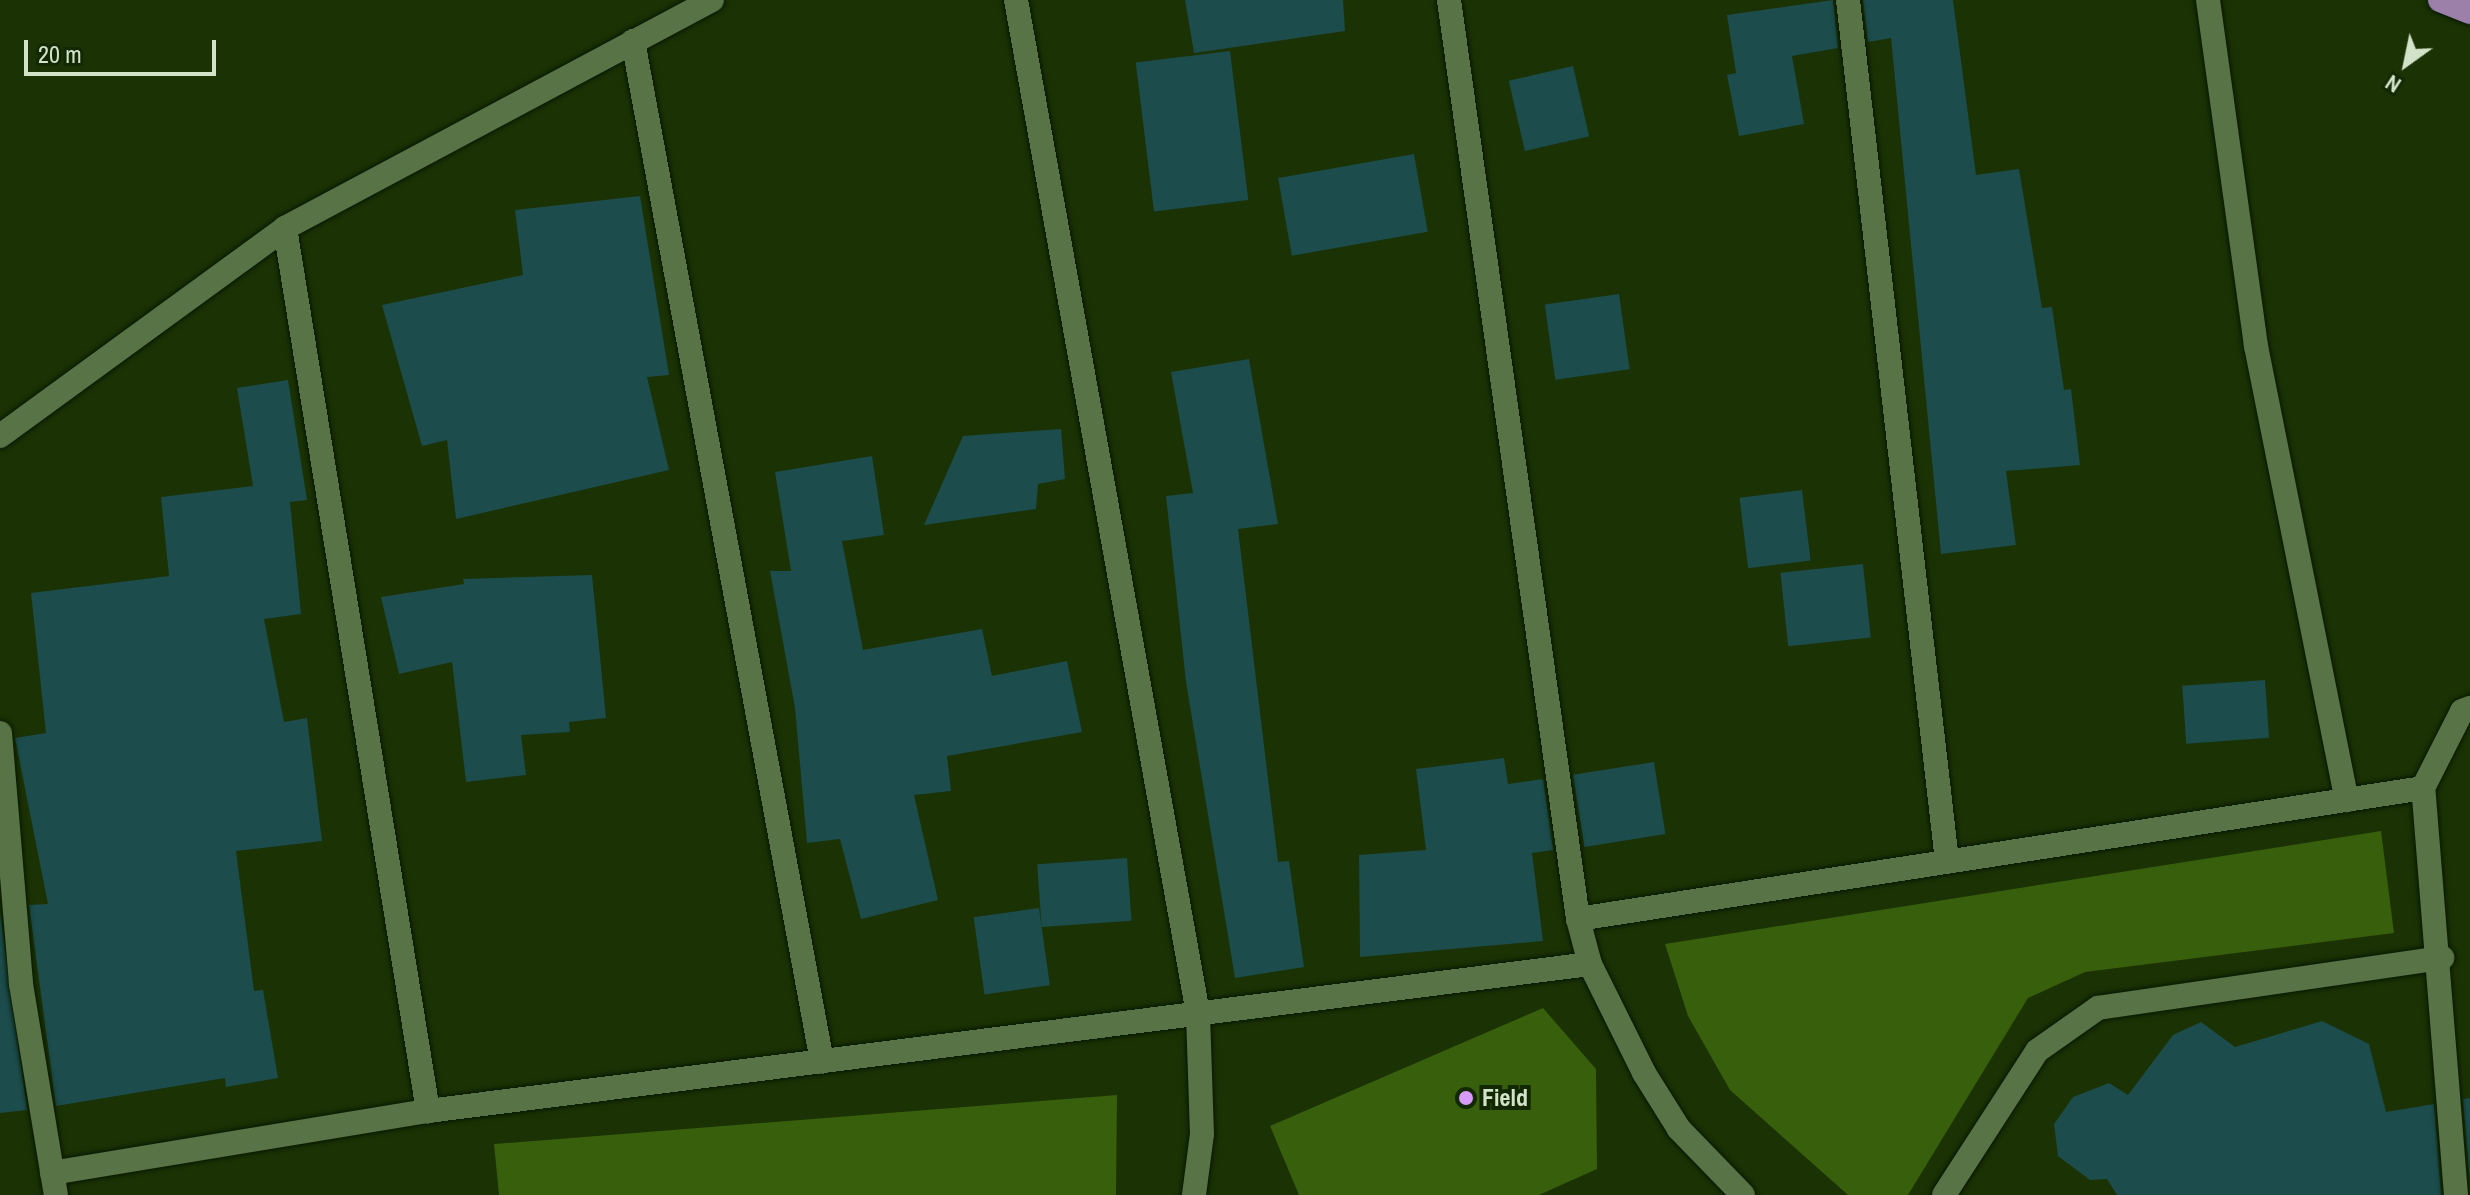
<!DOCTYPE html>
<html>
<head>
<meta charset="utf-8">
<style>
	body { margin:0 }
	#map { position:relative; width:2470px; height:1195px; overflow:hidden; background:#1b3204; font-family:"Archivo Narrow",sans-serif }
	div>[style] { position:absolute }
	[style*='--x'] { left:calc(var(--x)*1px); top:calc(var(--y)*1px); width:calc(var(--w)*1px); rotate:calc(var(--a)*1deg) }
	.green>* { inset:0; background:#375f0c }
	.building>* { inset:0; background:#1c4c4b; transform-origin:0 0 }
	.roads { filter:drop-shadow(0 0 2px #071800) drop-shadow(0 0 2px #071800) }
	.minor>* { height:24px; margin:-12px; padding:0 12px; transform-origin:12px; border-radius:12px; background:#587345 }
	.major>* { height:24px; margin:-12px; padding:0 12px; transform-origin:12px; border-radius:12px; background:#9c80a9 }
	.dots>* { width:22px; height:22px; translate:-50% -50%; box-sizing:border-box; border:4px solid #112800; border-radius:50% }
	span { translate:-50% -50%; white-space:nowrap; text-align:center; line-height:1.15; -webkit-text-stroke:8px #112800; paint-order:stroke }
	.poi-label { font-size:24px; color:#d3e3c9; font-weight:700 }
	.left { translate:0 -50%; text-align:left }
	.north { position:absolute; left:2366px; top:24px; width:80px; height:80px; -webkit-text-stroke:6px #112800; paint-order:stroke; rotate:213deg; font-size:22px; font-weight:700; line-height:32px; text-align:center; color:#d3e3c9 }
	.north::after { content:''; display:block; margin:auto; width:28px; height:36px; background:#d3e3c9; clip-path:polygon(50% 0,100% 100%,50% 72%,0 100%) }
	.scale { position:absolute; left:24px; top:40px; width:192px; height:36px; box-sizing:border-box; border:4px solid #d3e3c9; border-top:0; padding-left:10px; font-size:24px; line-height:28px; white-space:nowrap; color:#d3e3c9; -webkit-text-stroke:6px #112800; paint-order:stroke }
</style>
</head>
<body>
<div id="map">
	<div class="green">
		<i style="clip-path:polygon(2381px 831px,2394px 933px,2085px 972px,2028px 998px,1908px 1195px,1848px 1195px,1730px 1090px,1688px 1016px,1665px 944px)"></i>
		<i style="clip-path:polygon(1543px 1008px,1596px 1069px,1597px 1169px,1539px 1195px,1299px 1195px,1270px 1126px)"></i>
		<i style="clip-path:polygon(1117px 1095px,1116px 1195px,499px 1195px,494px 1144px)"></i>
	</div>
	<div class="building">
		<i style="clip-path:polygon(1185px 0,1343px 0,1345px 31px,1194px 53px)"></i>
		<i style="clip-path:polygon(1833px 0,1838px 48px,1792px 56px,1804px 124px,1739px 136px,1727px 75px,1736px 73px,1727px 15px)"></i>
		<i style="clip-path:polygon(1863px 0,1953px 0,1976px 175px,2019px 169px,2042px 308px,2052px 307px,2064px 390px,2071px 389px,2080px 465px,2006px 471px,2016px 545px,1941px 554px,1891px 38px,1868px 42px)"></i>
		<i style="left:1230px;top:51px;width:150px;height:95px;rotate:83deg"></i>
		<i style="left:1573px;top:66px;width:72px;height:66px;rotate:77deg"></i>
		<i style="left:1414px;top:154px;width:79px;height:138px;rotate:80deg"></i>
		<i style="clip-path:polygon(640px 196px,669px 375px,647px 377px,669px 470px,456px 519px,447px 440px,422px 446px,382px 305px,523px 275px,515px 210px)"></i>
		<i style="left:1619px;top:294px;width:76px;height:75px;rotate:82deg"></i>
		<i style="clip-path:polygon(1249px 359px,1278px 524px,1238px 529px,1278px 862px,1289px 861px,1304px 967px,1235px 978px,1186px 682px,1166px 496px,1193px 493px,1171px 372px)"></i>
		<i style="clip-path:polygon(288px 380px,307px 500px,290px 502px,301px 614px,264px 619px,284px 722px,307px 718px,322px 841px,236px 851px,254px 991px,263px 990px,278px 1078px,226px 1087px,225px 1078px,56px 1106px,29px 905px,48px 904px,15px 738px,46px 733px,31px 593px,169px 576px,161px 497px,253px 486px,237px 388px)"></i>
		<i style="clip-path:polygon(1061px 429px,1065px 479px,1038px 484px,1036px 509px,924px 525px,963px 436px)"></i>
		<i style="clip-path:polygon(872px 456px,884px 535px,842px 541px,863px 650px,982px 629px,992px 676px,1067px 661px,1082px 732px,947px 756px,951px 791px,914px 795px,938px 900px,861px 919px,840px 839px,807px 843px,795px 708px,770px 571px,791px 571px,775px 472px)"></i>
		<i style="left:1802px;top:490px;width:71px;height:63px;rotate:83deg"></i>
		<i style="left:1863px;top:564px;width:74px;height:83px;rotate:84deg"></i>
		<i style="clip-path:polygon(592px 575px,606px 718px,569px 722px,570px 732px,521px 735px,526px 775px,466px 782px,452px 662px,399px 674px,381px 597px,464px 584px,463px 579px)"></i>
		<i style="left:2265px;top:680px;width:58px;height:83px;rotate:86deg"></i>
		<i style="clip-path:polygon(1504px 758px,1508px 784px,1543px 779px,1553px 850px,1532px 853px,1543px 941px,1360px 957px,1359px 855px,1426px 850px,1416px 769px)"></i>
		<i style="left:1654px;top:762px;width:73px;height:82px;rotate:81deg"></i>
		<i style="left:1127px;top:858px;width:63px;height:90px;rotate:86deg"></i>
		<i style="left:1039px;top:908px;width:78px;height:66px;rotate:82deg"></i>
		<i style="clip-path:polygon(0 913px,27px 1110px,0 1113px)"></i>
		<i style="clip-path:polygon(2322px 1021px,2369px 1044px,2386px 1112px,2434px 1104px,2441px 1195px,2117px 1195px,2107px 1179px,2090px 1180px,2058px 1156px,2054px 1124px,2073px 1097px,2109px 1083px,2128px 1095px,2173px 1035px,2201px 1022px,2235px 1047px)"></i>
		<i style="clip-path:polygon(2470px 1098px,2470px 1182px,2463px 1099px)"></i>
	</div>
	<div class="roads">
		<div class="minor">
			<i style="--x:1016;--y:0;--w:1030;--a:79.82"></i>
			<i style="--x:1198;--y:1014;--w:120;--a:88.1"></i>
			<i style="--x:1202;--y:1134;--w:62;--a:97.5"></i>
			<i style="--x:1449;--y:0;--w:928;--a:82.01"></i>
			<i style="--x:1578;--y:919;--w:47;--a:75.1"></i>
			<i style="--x:1590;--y:964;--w:122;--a:63.6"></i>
			<i style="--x:1644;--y:1073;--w:66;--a:58"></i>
			<i style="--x:1679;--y:1129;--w:92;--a:45.9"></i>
			<i style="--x:1848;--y:0;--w:867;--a:83.44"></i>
			<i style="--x:2208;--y:0;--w:349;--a:82.1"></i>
			<i style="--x:2256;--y:346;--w:463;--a:78.7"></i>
			<i style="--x:633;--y:41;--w:1038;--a:79.51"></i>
			<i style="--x:285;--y:228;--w:895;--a:80.8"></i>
			<i style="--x:0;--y:436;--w:353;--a:-36.1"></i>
			<i style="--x:285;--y:228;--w:484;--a:-28.1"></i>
			<i style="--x:0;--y:733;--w:252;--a:85.2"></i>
			<i style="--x:21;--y:984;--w:214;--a:80.6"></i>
			<i style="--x:1578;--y:919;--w:855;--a:-8.81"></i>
			<i style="--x:52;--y:1173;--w:381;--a:-9.4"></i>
			<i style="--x:428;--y:1111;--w:1171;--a:-7.21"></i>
			<i style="--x:1944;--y:1195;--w:171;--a:-57.1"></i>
			<i style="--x:2037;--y:1051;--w:75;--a:-35.2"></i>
			<i style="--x:2098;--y:1008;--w:348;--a:-8.3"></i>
			<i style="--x:2456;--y:1195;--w:408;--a:-94.6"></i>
			<i style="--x:2423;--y:788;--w:86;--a:-63.1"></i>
			<i style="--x:2462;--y:711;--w:9;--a:-21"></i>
		</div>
		<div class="major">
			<i style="--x:2440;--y:0;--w:32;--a:22"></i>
		</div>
	</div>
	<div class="dots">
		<i style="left:1466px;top:1098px;background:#d79bf9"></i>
	</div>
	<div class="poi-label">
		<span class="left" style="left:1482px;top:1098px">Field</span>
	</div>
	<div class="north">N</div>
	<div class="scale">20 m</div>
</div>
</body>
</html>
